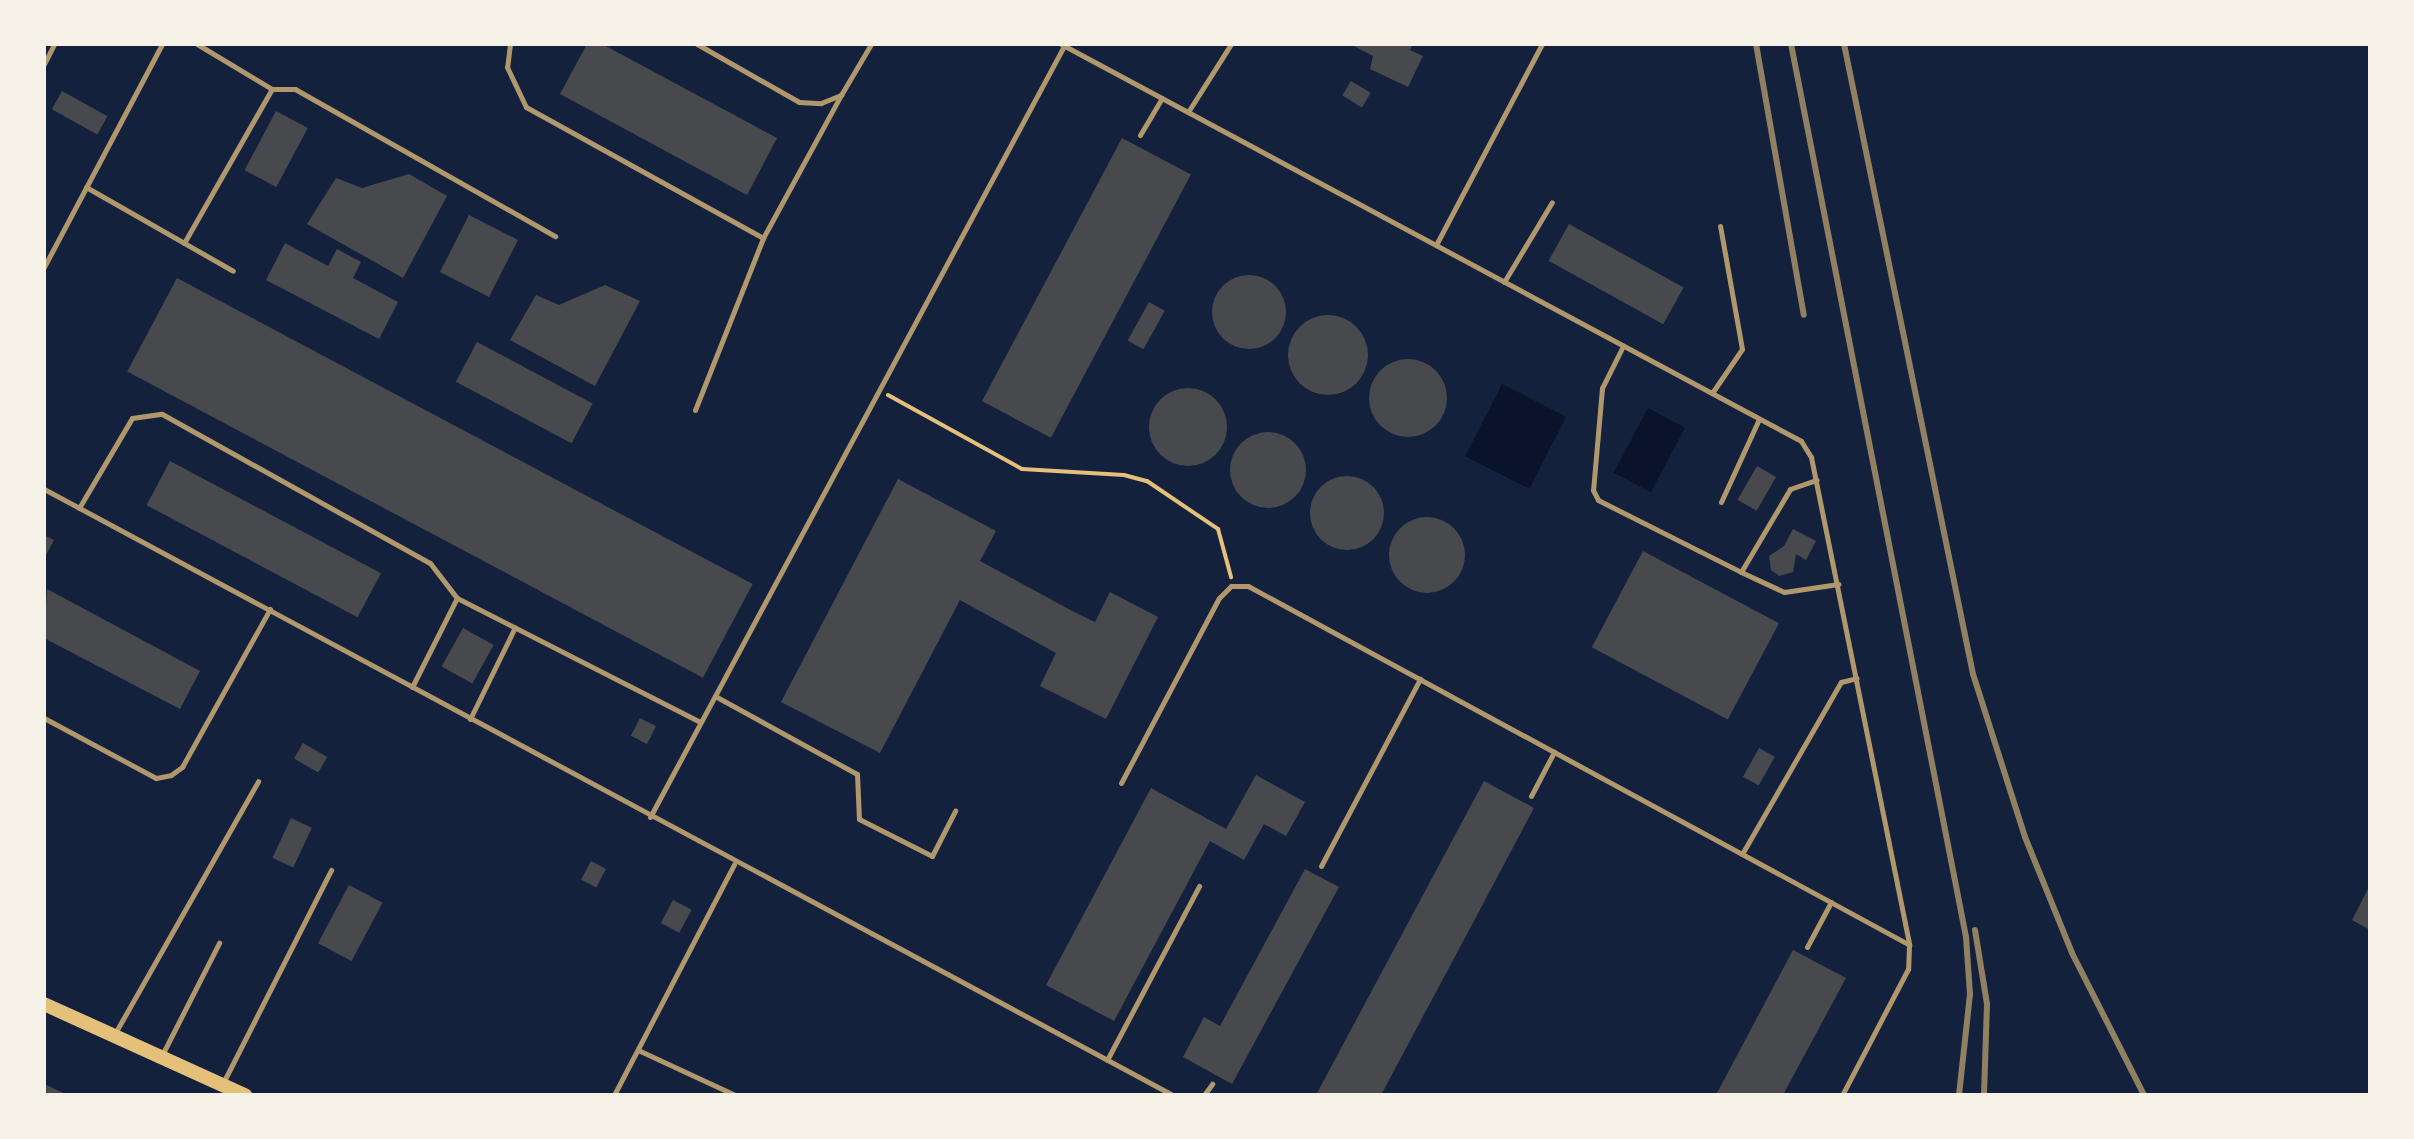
<!DOCTYPE html>
<html>
<head>
<meta charset="utf-8">
<style>
	body { margin:0 }
	#map { position:relative; width:2414px; height:1139px; overflow:hidden; background:#14213d; font-family:"Exo 2",sans-serif }
	div>[style] { position:absolute }
	[style*='--x'] { left:calc(var(--x)*1px); top:calc(var(--y)*1px); width:calc(var(--w)*1px); rotate:calc(var(--a)*1deg) }
	.water>* { inset:0; background:#0b132b; transform-origin:0 0 }
	.building>* { inset:0; background:#48494c; transform-origin:0 0 }
	.round { border-radius:50% }
	.path>* { height:4px; margin:-2px; padding:0 2px; transform-origin:2px; border-radius:2px; background:#e5c07b }
	.service>* { height:5px; margin:-2.5px; padding:0 2.5px; transform-origin:2.5px; border-radius:2.5px; background:#b1986c }
	.primary>* { height:14px; margin:-7px; padding:0 7px; transform-origin:7px; border-radius:7px; background:#e5c07b }
	.rail>* { height:6px; margin:-3px; padding:0 3px; transform-origin:3px; border-radius:3px; background:#918062 }
	span { translate:-50% -50%; white-space:nowrap; text-align:center; line-height:1.15; -webkit-text-stroke:8px #f6f1e7; paint-order:stroke }
	.frame { position:absolute; inset:0; border:46px solid #f6f1e7; pointer-events:none }
</style>
</head>
<body>
<div id="map">
	<div class="water">
		<i style="left:1502px;top:384px;width:72px;height:81px;rotate:27deg"></i>
		<i style="left:1648px;top:408px;width:42px;height:73px;rotate:28deg"></i>
	</div>
	<div class="building">
		<i style="clip-path:polygon(587px 44px,602px 44px,777px 138px,747px 195px,560px 94px)"></i>
		<i style="clip-path:polygon(1350px 44px,1413px 44px,1410px 50px,1423px 56px,1408px 87px,1370px 69px,1373px 56px)"></i>
		<i style="left:1351px;top:81px;width:23px;height:17px;rotate:31deg"></i>
		<i style="left:62px;top:91px;width:52px;height:21px;rotate:29deg"></i>
		<i style="left:276px;top:111px;width:36px;height:67px;rotate:28deg"></i>
		<i style="left:1122px;top:138px;width:78px;height:298px;rotate:28deg"></i>
		<i style="clip-path:polygon(409px 174px,447px 196px,403px 278px,307px 224px,336px 178px,362px 188px)"></i>
		<i style="left:469px;top:215px;width:55px;height:64px;rotate:27deg"></i>
		<i style="left:1569px;top:224px;width:131px;height:42px;rotate:29deg"></i>
		<i style="clip-path:polygon(285px 243px,328px 266px,337px 249px,361px 262px,353px 278px,398px 302px,379px 339px,266px 280px)"></i>
		<i class="round" style="left:1212px;top:275px;width:74px;height:74px"></i>
		<i style="left:177px;top:278px;width:652px;height:106px;rotate:28deg"></i>
		<i style="clip-path:polygon(605px 285px,640px 301px,595px 386px,510px 340px,536px 295px,559px 305px)"></i>
		<i style="left:1149px;top:302px;width:18px;height:44px;rotate:29deg"></i>
		<i class="round" style="left:1288px;top:315px;width:80px;height:80px"></i>
		<i style="left:477px;top:342px;width:131px;height:45px;rotate:28deg"></i>
		<i class="round" style="left:1369px;top:359px;width:78px;height:78px"></i>
		<i class="round" style="left:1149px;top:388px;width:78px;height:78px"></i>
		<i class="round" style="left:1230px;top:432px;width:76px;height:76px"></i>
		<i style="left:170px;top:461px;width:239px;height:50px;rotate:28deg"></i>
		<i style="left:1757px;top:466px;width:22px;height:39px;rotate:30deg"></i>
		<i class="round" style="left:1310px;top:476px;width:74px;height:74px"></i>
		<i style="clip-path:polygon(898px 479px,996px 531px,980px 561px,1076px 613px,1095px 622px,1110px 592px,1158px 617px,1106px 719px,1040px 686px,1056px 653px,960px 600px,880px 753px,781px 702px)"></i>
		<i class="round" style="left:1389px;top:517px;width:76px;height:76px"></i>
		<i style="clip-path:polygon(1793px 529px,1816px 541px,1806px 560px,1796px 554px,1793px 572px,1779px 576px,1771px 570px,1769px 556px,1784px 546px)"></i>
		<i style="clip-path:polygon(44px 535px,54px 540px,44px 559px)"></i>
		<i style="left:1643px;top:551px;width:154px;height:109px;rotate:28deg"></i>
		<i style="clip-path:polygon(47px 589px,200px 671px,180px 709px,44px 638px)"></i>
		<i style="left:463px;top:628px;width:35px;height:44px;rotate:29deg"></i>
		<i style="left:640px;top:718px;width:18px;height:20px;rotate:27deg"></i>
		<i style="left:303px;top:743px;width:28px;height:18px;rotate:30deg"></i>
		<i style="left:1759px;top:748px;width:18px;height:33px;rotate:29deg"></i>
		<i style="clip-path:polygon(1256px 775px,1305px 802px,1286px 836px,1264px 824px,1244px 860px,1210px 841px,1114px 1021px,1046px 985px,1151px 788px,1226px 829px)"></i>
		<i style="clip-path:polygon(1484px 781px,1534px 808px,1467px 934px,1381px 1095px,1316px 1095px)"></i>
		<i style="left:291px;top:818px;width:23px;height:44px;rotate:25deg"></i>
		<i style="left:591px;top:861px;width:17px;height:21px;rotate:28deg"></i>
		<i style="clip-path:polygon(1305px 869px,1339px 887px,1232px 1084px,1183px 1057px,1204px 1017px,1220px 1026px)"></i>
		<i style="left:349px;top:885px;width:38px;height:66px;rotate:28deg"></i>
		<i style="clip-path:polygon(2370px 885px,2370px 930px,2352px 920px)"></i>
		<i style="left:673px;top:900px;width:21px;height:26px;rotate:28deg"></i>
		<i style="clip-path:polygon(1793px 950px,1846px 978px,1783px 1095px,1716px 1095px)"></i>
		<i style="clip-path:polygon(44px 1084px,68px 1095px,44px 1095px)"></i>
	</div>
	<div class="path">
		<i style="--x:888;--y:395;--w:153;--a:28.9"></i>
		<i style="--x:1022;--y:469;--w:102;--a:3.4"></i>
		<i style="--x:1124;--y:475;--w:24;--a:15"></i>
		<i style="--x:1147;--y:481;--w:86;--a:34.1"></i>
		<i style="--x:1218;--y:529;--w:50;--a:74.8"></i>
	</div>
	<div class="service">
		<i style="--x:197;--y:44;--w:87;--a:31"></i>
		<i style="--x:272;--y:89;--w:23;--a:0"></i>
		<i style="--x:295;--y:89;--w:299;--a:29.5"></i>
		<i style="--x:510;--y:44;--w:23;--a:97"></i>
		<i style="--x:507;--y:67;--w:44;--a:64.6"></i>
		<i style="--x:526;--y:107;--w:271;--a:28.9"></i>
		<i style="--x:697;--y:44;--w:117;--a:29.6"></i>
		<i style="--x:799;--y:102;--w:22;--a:3"></i>
		<i style="--x:821;--y:103;--w:22;--a:-22"></i>
		<i style="--x:841;--y:95;--w:59;--a:-59.5"></i>
		<i style="--x:1061;--y:44;--w:840;--a:28.21"></i>
		<i style="--x:1801;--y:441;--w:19;--a:58"></i>
		<i style="--x:1811;--y:457;--w:498;--a:78.6"></i>
		<i style="--x:1909;--y:945;--w:24;--a:92"></i>
		<i style="--x:1908;--y:969;--w:142;--a:117.6"></i>
		<i style="--x:44;--y:64;--w:22;--a:-63"></i>
		<i style="--x:1188;--y:112;--w:80;--a:-57.7"></i>
		<i style="--x:1140;--y:135;--w:43;--a:-59.3"></i>
		<i style="--x:86;--y:187;--w:169;--a:29.7"></i>
		<i style="--x:184;--y:243;--w:177;--a:-60.3"></i>
		<i style="--x:1437;--y:243;--w:225;--a:-62.2"></i>
		<i style="--x:44;--y:267;--w:252;--a:-62.1"></i>
		<i style="--x:1504;--y:282;--w:93;--a:-59"></i>
		<i style="--x:1623;--y:346;--w:47;--a:116.6"></i>
		<i style="--x:1602;--y:388;--w:102;--a:95"></i>
		<i style="--x:1593;--y:490;--w:11;--a:63"></i>
		<i style="--x:1598;--y:500;--w:160;--a:26.7"></i>
		<i style="--x:1741;--y:572;--w:96;--a:-59.4"></i>
		<i style="--x:1790;--y:489;--w:28;--a:-19"></i>
		<i style="--x:1712;--y:393;--w:53;--a:-55.7"></i>
		<i style="--x:1742;--y:349;--w:125;--a:-100.1"></i>
		<i style="--x:695;--y:410;--w:185;--a:-68.4"></i>
		<i style="--x:763;--y:238;--w:163;--a:-61.4"></i>
		<i style="--x:44;--y:489;--w:1281;--a:28.23"></i>
		<i style="--x:1721;--y:502;--w:91;--a:-65.4"></i>
		<i style="--x:79;--y:508;--w:104;--a:-59.5"></i>
		<i style="--x:132;--y:418;--w:30;--a:-8"></i>
		<i style="--x:162;--y:414;--w:307;--a:29.1"></i>
		<i style="--x:430;--y:563;--w:44;--a:52.4"></i>
		<i style="--x:457;--y:598;--w:273;--a:27"></i>
		<i style="--x:1741;--y:572;--w:47;--a:24.9"></i>
		<i style="--x:1784;--y:592;--w:55;--a:-8.4"></i>
		<i style="--x:412;--y:687;--w:100;--a:-63.2"></i>
		<i style="--x:715;--y:696;--w:162;--a:28.8"></i>
		<i style="--x:857;--y:774;--w:45;--a:87.5"></i>
		<i style="--x:859;--y:819;--w:82;--a:26.9"></i>
		<i style="--x:932;--y:856;--w:51;--a:-62.9"></i>
		<i style="--x:44;--y:718;--w:127;--a:28.2"></i>
		<i style="--x:156;--y:778;--w:15;--a:-11"></i>
		<i style="--x:171;--y:775;--w:14;--a:-36"></i>
		<i style="--x:182;--y:767;--w:181;--a:-60.9"></i>
		<i style="--x:470;--y:719;--w:102;--a:-63.9"></i>
		<i style="--x:1121;--y:783;--w:209;--a:-62.1"></i>
		<i style="--x:1219;--y:598;--w:17;--a:-45"></i>
		<i style="--x:1231;--y:586;--w:17;--a:0"></i>
		<i style="--x:1248;--y:586;--w:751;--a:28.48"></i>
		<i style="--x:1531;--y:796;--w:50;--a:-62.4"></i>
		<i style="--x:650;--y:817;--w:877;--a:-61.77"></i>
		<i style="--x:1742;--y:854;--w:198;--a:-60.1"></i>
		<i style="--x:1841;--y:682;--w:16;--a:-14"></i>
		<i style="--x:1321;--y:866;--w:212;--a:-62.1"></i>
		<i style="--x:1807;--y:947;--w:51;--a:-61.9"></i>
		<i style="--x:114;--y:1035;--w:292;--a:-60.4"></i>
		<i style="--x:638;--y:1050;--w:107;--a:24.9"></i>
		<i style="--x:162;--y:1055;--w:126;--a:-63"></i>
		<i style="--x:1107;--y:1060;--w:197;--a:-62.1"></i>
		<i style="--x:223;--y:1083;--w:239;--a:-63.1"></i>
		<i style="--x:614;--y:1095;--w:260;--a:-62.5"></i>
		<i style="--x:1204;--y:1095;--w:14;--a:-54"></i>
	</div>
	<div class="primary">
		<i style="--x:44;--y:1004;--w:221;--a:24.4"></i>
	</div>
	<div class="rail">
		<i style="--x:1756;--y:44;--w:275;--a:80"></i>
		<i style="--x:1791;--y:44;--w:910;--a:78.91"></i>
		<i style="--x:1966;--y:937;--w:57;--a:86"></i>
		<i style="--x:1970;--y:994;--w:102;--a:96.2"></i>
		<i style="--x:1844;--y:44;--w:643;--a:78.43"></i>
		<i style="--x:1973;--y:674;--w:171;--a:72.3"></i>
		<i style="--x:2025;--y:837;--w:125;--a:67.9"></i>
		<i style="--x:2072;--y:953;--w:159;--a:63.1"></i>
		<i style="--x:1975;--y:930;--w:75;--a:80.8"></i>
		<i style="--x:1987;--y:1004;--w:91;--a:91.9"></i>
	</div>
	<div class="frame"></div>
</div>
</body>
</html>
